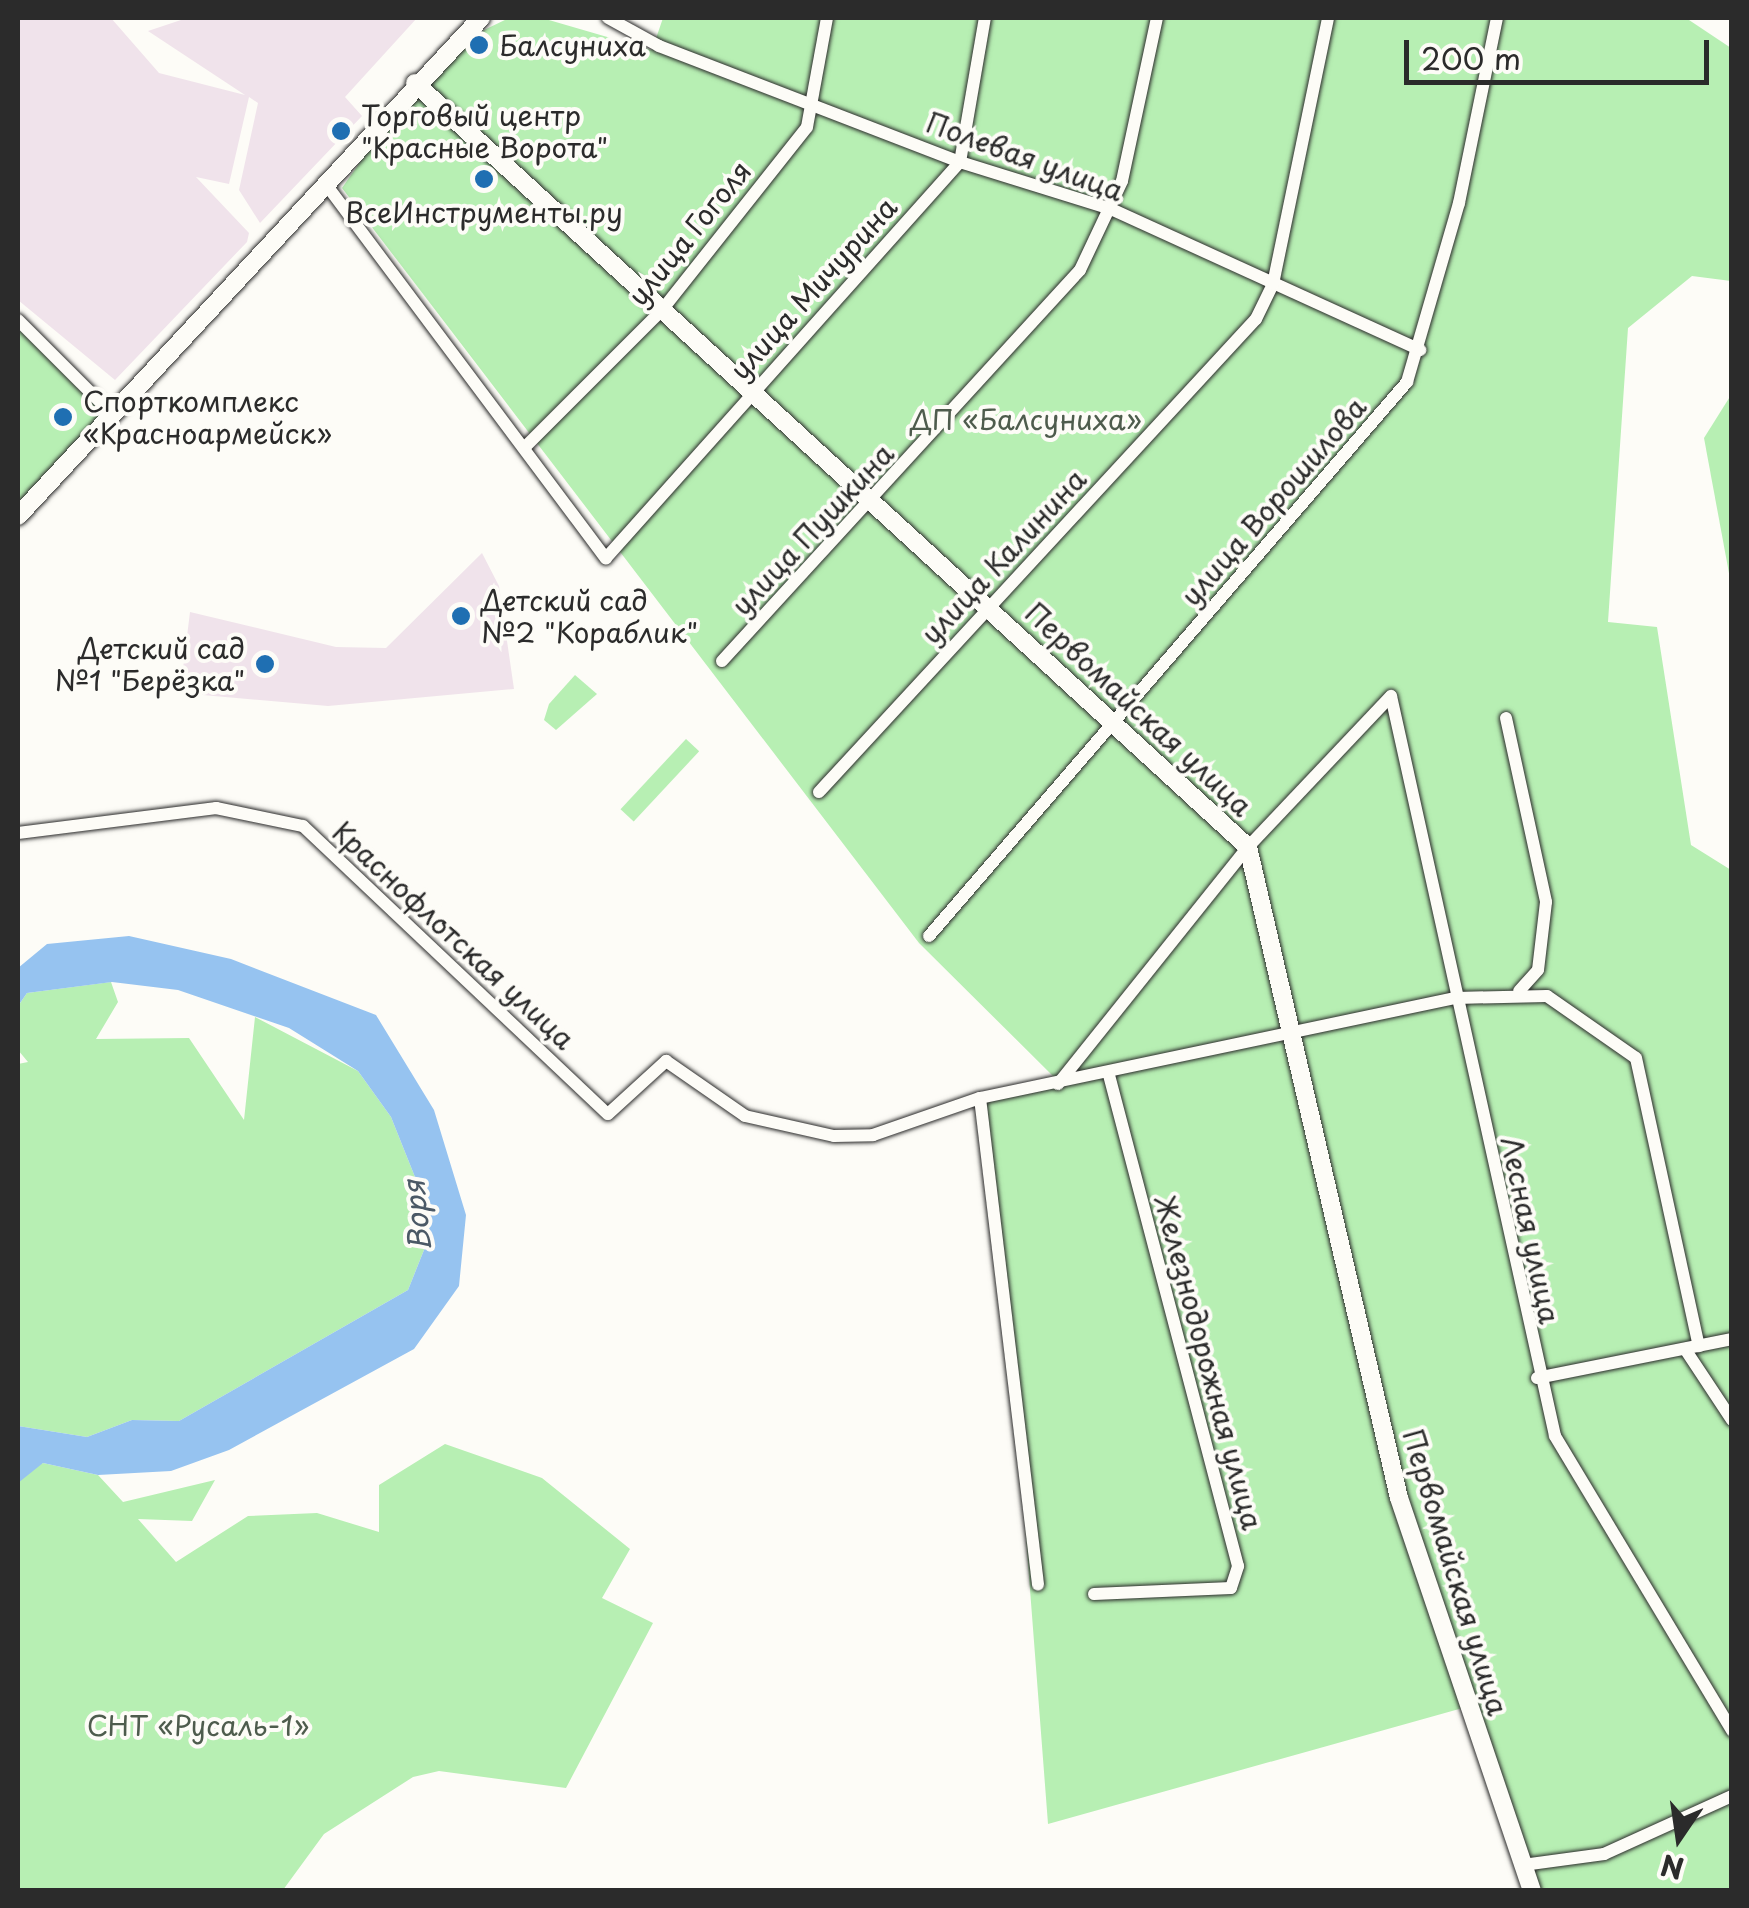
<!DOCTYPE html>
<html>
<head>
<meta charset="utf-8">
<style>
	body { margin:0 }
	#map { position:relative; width:1749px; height:1908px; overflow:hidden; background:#fdfcf7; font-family:"Playpen Sans",sans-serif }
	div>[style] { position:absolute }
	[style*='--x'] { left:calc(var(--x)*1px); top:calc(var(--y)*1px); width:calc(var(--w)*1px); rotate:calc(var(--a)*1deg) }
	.built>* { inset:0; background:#f0e3eb }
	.green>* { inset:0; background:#b7efb3; transform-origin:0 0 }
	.water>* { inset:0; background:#96c3f0 }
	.roads { filter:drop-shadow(0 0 2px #2b2b2b) drop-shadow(0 0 2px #2b2b2b) }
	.street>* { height:12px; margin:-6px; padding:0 6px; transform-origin:6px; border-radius:6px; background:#fdfcf7 }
	.secondary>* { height:18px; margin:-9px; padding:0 9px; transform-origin:9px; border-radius:9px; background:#fdfcf7 }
	.dots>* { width:28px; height:28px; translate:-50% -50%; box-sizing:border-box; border:5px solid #fdfcf7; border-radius:50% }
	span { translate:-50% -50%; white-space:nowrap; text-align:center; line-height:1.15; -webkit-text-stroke:8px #fdfcf7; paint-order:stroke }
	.poi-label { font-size:28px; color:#2b2b2b }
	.left { translate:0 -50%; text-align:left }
	.right { translate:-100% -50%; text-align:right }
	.street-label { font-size:28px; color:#2b2b2b }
	.park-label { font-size:28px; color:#4e5c4d }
	.water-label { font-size:30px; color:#4b5966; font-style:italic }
	.frame { position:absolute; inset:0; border:20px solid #2b2b2b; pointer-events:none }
	.north { position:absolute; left:1629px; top:1788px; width:100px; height:100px; -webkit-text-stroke:8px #fdfcf7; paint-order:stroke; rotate:193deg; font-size:28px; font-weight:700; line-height:40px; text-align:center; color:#2b2b2b }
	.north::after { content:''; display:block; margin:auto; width:35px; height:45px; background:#2b2b2b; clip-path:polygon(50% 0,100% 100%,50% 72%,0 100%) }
	.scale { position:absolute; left:1404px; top:40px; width:305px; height:45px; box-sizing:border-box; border:5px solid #2b2b2b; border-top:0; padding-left:12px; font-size:30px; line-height:35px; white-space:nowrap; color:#2b2b2b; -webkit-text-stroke:8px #fdfcf7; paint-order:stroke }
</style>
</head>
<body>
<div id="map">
	<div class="built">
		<i style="clip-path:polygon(18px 18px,111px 18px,159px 73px,245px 95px,148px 31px,187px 18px,417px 18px,345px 97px,362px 116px,260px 223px,239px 190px,258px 103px,249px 97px,229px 184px,196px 177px,249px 233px,247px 242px,115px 380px,18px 300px)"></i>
		<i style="clip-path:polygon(482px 553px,499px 586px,514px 689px,328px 706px,180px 693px,190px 612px,336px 647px,386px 648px)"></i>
	</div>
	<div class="green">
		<i style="clip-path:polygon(509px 18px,542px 18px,652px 50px,663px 18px,1686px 18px,1731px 48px,1731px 281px,1692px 276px,1628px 328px,1608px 622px,1657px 627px,1691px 845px,1731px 870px,1731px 1890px,1540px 1890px,1477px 1704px,1048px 1824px,1017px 1420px,978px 1103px,1058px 1081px,919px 943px,342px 188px,415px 83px,455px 44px)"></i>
		<i style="clip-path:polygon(18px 320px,112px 414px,18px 516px)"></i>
		<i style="clip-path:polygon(1731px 395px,1731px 584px,1704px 438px)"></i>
		<i style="clip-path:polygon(575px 675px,597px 694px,556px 730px,544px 720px,549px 704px)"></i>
		<i style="left:686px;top:739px;width:18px;height:96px;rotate:43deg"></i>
		<i style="clip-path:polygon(111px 982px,118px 1002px,96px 1039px,189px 1038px,244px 1120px,255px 1017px,358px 1071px,391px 1117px,423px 1197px,426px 1245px,408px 1290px,179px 1421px,132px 1420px,87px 1437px,18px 1426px,18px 1064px,28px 1062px,18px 1050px,18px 1006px,27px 993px)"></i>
		<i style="clip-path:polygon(445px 1444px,542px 1478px,630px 1549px,602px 1598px,653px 1623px,566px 1788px,439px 1771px,413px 1777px,324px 1834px,283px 1890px,18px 1890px,18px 1483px,27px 1471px,43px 1463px,98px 1475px,123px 1502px,215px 1480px,192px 1521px,138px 1519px,176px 1562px,248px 1516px,317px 1513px,379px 1532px,379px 1485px)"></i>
	</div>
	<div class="water">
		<i style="clip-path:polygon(129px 936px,231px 959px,376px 1015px,434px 1110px,466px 1215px,459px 1286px,414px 1349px,229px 1450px,171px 1471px,98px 1475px,43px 1463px,18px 1483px,18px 1426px,87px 1437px,132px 1420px,179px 1421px,408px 1290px,426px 1245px,423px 1197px,391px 1117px,358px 1071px,289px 1028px,178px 990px,112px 982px,27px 993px,18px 1006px,18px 968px,47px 944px)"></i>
	</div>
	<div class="roads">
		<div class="street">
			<i style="--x:608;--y:18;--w:58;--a:28.8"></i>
			<i style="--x:659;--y:46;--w:323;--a:21.1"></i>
			<i style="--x:960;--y:162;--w:158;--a:17.3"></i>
			<i style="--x:1111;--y:209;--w:340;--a:24.5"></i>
			<i style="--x:325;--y:183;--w:469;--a:53.2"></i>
			<i style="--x:606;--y:558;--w:531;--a:-48.21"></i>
			<i style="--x:960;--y:162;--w:146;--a:-80.2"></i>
			<i style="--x:18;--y:320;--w:133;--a:45"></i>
			<i style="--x:526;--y:446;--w:192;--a:-45"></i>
			<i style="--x:662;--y:310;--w:233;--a:-51.6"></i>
			<i style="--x:807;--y:127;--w:111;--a:-79.6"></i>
			<i style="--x:722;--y:661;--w:530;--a:-47.52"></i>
			<i style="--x:1080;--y:270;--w:98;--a:-64.7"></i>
			<i style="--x:1122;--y:181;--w:167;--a:-77.9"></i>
			<i style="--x:1391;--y:696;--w:758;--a:77.5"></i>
			<i style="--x:1555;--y:1436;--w:344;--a:59"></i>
			<i style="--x:1506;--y:718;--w:188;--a:77.7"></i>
			<i style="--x:1546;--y:902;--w:68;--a:96.7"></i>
			<i style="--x:1538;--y:970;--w:28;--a:132"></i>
			<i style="--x:819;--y:792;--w:644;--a:-47.27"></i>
			<i style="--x:1256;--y:319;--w:39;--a:-64"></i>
			<i style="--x:1273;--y:284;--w:272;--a:-78.3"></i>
			<i style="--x:18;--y:833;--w:200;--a:-7.2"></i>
			<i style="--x:216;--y:808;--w:89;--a:11.7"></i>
			<i style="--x:303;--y:826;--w:419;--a:43.4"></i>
			<i style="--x:608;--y:1114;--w:79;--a:-42.4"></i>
			<i style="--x:666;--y:1061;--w:96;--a:34.8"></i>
			<i style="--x:745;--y:1116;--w:91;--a:12.7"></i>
			<i style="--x:834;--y:1136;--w:39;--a:-1"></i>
			<i style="--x:873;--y:1135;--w:113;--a:-19.1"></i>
			<i style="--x:980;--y:1098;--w:486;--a:-11.9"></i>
			<i style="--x:1456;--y:998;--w:91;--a:-1.3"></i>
			<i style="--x:1547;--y:996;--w:108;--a:34.9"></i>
			<i style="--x:1636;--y:1058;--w:295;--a:77.7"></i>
			<i style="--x:929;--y:936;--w:732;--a:-49.21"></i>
			<i style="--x:1407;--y:382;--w:186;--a:-73.8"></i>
			<i style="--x:1459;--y:203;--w:189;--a:-78.4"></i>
			<i style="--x:1058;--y:1084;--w:304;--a:-51.3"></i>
			<i style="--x:1248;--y:847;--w:208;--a:-46.6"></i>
			<i style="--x:980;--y:1098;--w:490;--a:83.2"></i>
			<i style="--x:1685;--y:1349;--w:85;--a:56.5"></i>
			<i style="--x:1537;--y:1378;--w:199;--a:-11.3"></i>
			<i style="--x:1094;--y:1594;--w:137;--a:-2.5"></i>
			<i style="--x:1231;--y:1588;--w:23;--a:-72"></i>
			<i style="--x:1238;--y:1566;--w:508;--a:-104.72"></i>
			<i style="--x:1523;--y:1865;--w:82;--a:-7.7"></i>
			<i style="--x:1604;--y:1854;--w:141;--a:-24.4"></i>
		</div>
		<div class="secondary">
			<i style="--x:415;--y:83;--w:1130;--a:42.53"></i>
			<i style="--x:1248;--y:847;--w:668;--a:76.94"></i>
			<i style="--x:1399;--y:1498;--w:414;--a:71.3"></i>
			<i style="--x:18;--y:516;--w:680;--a:-47.09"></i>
		</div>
	</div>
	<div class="dots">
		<i style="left:479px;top:45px;background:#1f6fb2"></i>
		<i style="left:341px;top:131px;background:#1f6fb2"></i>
		<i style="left:484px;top:179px;background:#1f6fb2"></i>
		<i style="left:63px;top:417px;background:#1f6fb2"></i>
		<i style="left:461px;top:616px;background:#1f6fb2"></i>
		<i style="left:265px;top:664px;background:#1f6fb2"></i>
	</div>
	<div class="poi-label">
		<span class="left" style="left:499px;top:45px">Балсуниха</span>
		<span class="left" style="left:361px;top:131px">Торговый центр<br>"Красные Ворота"</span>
		<span style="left:484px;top:212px">ВсеИнструменты.ру</span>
		<span class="left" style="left:83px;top:417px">Спорткомплекс<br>«Красноармейск»</span>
		<span class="left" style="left:481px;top:616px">Детский сад<br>№2 "Кораблик"</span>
		<span class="right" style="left:245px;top:664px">Детский сад<br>№1 "Берёзка"</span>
	</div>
	<div class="street-label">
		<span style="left:1025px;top:156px;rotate:20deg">Полевая улица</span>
		<span style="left:689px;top:233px;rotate:-51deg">улица Гоголя</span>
		<span style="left:813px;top:288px;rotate:-48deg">улица Мичурина</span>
		<span style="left:1273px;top:501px;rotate:-49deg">улица Ворошилова</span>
		<span style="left:812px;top:529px;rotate:-47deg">улица Пушкина</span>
		<span style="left:1003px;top:556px;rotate:-47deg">улица Калинина</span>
		<span style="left:1139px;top:709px;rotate:43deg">Первомайская улица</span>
		<span style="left:454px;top:935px;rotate:43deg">Краснофлотская улица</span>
		<span style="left:1531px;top:1230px;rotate:78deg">Лесная улица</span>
		<span style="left:1209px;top:1362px;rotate:75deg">Железнодорожная улица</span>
		<span style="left:1456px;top:1572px;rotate:73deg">Первомайская улица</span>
	</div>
	<div class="park-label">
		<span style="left:1026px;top:419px">ДП «Балсуниха»</span>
		<span style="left:198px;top:1725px">СНТ «Русаль-1»</span>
	</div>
	<div class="water-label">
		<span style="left:416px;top:1216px;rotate:-96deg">Воря</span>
	</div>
	<div class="frame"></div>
	<div class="north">N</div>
	<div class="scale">200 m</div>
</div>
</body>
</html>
